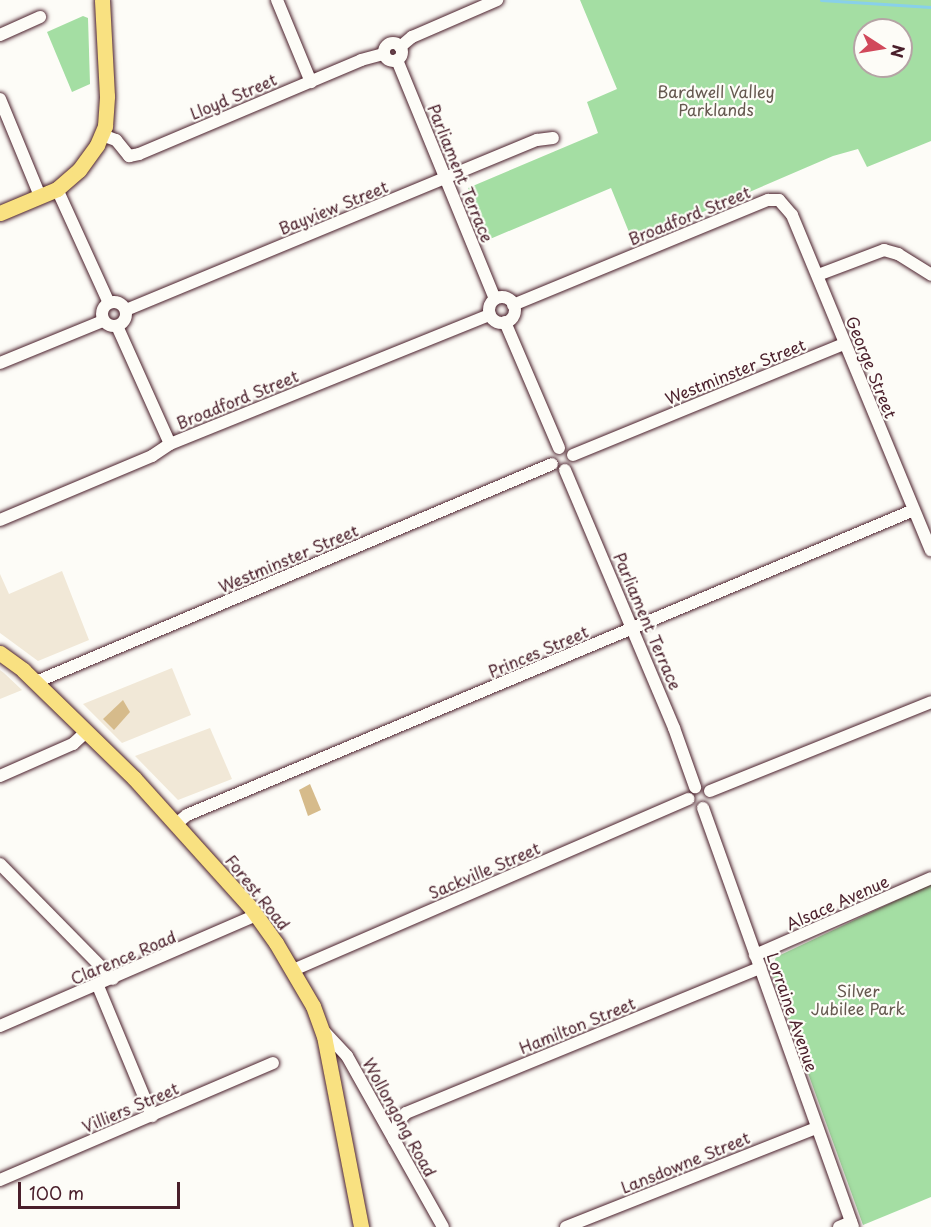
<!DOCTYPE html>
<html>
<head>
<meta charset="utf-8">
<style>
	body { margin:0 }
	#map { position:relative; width:931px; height:1227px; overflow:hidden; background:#fdfcf7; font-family:"Playpen Sans",sans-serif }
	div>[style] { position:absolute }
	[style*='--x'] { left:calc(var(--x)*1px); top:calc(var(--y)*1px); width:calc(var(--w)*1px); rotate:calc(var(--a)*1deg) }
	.built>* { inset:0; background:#f1e8d7 }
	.green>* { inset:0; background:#a4dea3 }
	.stream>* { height:3px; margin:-1.5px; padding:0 1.5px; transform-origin:1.5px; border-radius:1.5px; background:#88d0e9 }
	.building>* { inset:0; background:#d6bb8b }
	.roads { filter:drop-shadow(0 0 2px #4a1f2b) drop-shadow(0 0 2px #4a1f2b) }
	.minor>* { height:12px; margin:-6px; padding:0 6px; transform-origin:6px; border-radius:6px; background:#fdfcf7 }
	.minor>.ring { margin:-6px; padding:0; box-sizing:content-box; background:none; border:12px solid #fdfcf7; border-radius:50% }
	.major>* { height:15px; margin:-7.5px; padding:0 7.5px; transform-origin:7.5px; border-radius:7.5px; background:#f9e181 }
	span { translate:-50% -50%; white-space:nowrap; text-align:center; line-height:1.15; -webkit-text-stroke:4.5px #fdfcf7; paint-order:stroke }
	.park-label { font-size:16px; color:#65584f }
	.street-label { font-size:16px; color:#4a1f2b }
	.north { position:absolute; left:853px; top:18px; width:60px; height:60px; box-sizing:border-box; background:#fdfcf7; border:2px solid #b5a4a5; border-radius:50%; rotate:102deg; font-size:16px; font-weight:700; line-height:24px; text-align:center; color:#4a1f2b }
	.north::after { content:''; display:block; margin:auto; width:21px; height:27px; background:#d1495b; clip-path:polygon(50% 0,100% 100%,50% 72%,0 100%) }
	.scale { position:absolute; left:18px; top:1182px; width:162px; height:27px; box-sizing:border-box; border:3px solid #4a1f2b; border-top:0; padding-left:8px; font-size:18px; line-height:21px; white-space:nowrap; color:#4a1f2b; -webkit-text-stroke:4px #fdfcf7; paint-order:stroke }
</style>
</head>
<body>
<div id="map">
	<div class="built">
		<i style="clip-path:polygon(62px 571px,89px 640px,38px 661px,0 633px,0 574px,9px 594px)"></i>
		<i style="clip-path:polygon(172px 668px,191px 715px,122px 743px,83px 704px)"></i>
		<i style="clip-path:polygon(0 670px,4px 673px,22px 690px,0 699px)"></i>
		<i style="clip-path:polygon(210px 728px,232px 779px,178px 800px,135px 756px)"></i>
	</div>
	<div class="green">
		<i style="clip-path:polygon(evenodd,580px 0,931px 0,931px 141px,867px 167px,858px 149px,833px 156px,633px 242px,611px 188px,490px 239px,468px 188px,598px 133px,587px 102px,617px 89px,580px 0,865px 30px,901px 30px,901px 66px,865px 66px,865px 30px)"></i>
		<i style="clip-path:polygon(83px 16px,88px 18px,90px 84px,72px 92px,47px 32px)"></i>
		<i style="clip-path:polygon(931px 884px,931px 1197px,863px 1225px,771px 971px,776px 957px)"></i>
	</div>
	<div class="stream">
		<i style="--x:821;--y:0;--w:110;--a:3.6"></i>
	</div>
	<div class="building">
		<i style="clip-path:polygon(123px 700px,130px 712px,114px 730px,103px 719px)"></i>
		<i style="clip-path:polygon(310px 784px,321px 810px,308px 816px,299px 790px)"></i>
	</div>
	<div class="roads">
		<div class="minor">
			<i style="--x:277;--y:0;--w:89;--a:67.5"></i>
			<i style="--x:0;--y:35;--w:44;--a:-24.2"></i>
			<i class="ring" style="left:384px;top:43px;width:6px;height:6px"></i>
			<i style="--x:400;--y:47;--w:16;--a:-40"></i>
			<i style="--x:412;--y:37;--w:93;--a:-23.5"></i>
			<i style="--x:397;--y:60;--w:258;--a:67.7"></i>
			<i style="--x:0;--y:99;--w:105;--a:67.6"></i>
			<i style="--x:102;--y:135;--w:15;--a:20"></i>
			<i style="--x:116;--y:140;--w:21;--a:51"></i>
			<i style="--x:129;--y:156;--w:10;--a:-11"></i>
			<i style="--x:139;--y:154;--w:241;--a:-22.9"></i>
			<i style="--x:361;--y:60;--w:24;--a:-15"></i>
			<i style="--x:57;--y:189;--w:125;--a:65.5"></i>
			<i style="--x:818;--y:275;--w:71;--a:-20.7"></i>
			<i style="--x:884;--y:250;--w:15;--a:16"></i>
			<i style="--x:898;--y:254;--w:39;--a:32"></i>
			<i class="ring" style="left:489px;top:297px;width:14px;height:14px"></i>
			<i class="ring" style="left:102px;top:302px;width:12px;height:12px"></i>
			<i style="--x:513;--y:305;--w:276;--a:-22.4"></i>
			<i style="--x:768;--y:200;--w:11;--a:0"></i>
			<i style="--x:779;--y:200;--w:20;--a:49"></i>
			<i style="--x:792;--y:215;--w:363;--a:67.5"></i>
			<i style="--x:126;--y:310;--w:445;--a:-22.5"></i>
			<i style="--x:537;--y:140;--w:16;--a:-7"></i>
			<i style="--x:505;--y:322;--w:137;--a:66.8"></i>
			<i style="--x:117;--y:326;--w:129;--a:65.8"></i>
			<i style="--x:0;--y:363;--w:111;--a:-22.2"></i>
			<i style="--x:573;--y:455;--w:292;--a:-22.3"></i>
			<i style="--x:565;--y:470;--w:280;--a:67.1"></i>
			<i style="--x:674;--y:728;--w:63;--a:70.4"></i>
			<i style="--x:0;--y:520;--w:165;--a:-22.8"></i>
			<i style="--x:152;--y:456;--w:22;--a:-34"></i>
			<i style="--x:170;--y:444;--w:345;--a:-22"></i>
			<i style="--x:36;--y:682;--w:560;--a:-22.9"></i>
			<i style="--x:0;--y:776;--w:80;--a:-23.7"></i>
			<i style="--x:73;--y:744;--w:19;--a:-43"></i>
			<i style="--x:710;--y:791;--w:238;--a:-21.9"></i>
			<i style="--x:703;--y:808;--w:445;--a:70.3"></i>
			<i style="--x:176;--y:824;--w:14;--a:-39"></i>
			<i style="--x:187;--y:815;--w:788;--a:-22.76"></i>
			<i style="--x:0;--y:864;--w:161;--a:45.5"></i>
			<i style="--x:755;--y:955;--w:192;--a:-23.6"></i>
			<i style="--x:293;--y:970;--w:431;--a:-23.4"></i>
			<i style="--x:98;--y:986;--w:141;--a:67.4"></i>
			<i style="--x:0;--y:1026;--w:280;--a:-23.4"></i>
			<i style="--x:321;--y:1028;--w:38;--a:47"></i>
			<i style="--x:347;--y:1056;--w:196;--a:60.7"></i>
			<i style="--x:394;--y:1140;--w:18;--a:-77"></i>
			<i style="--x:398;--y:1122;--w:12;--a:-48"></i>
			<i style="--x:406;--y:1113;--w:383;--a:-22.3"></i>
			<i style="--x:0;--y:1180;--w:297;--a:-23.2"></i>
			<i style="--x:566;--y:1227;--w:269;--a:-21.6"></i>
			<i style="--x:839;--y:1227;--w:13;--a:-23"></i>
		</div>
		<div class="major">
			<i style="--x:0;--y:213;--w:62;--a:-22.8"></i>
			<i style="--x:57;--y:189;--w:29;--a:-41"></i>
			<i style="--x:79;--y:170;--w:31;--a:-54"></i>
			<i style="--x:97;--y:145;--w:21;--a:-67"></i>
			<i style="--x:105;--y:126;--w:30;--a:-86"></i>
			<i style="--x:107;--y:96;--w:96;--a:-93"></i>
			<i style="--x:0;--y:653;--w:29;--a:36"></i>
			<i style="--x:23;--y:670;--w:155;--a:44.2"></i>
			<i style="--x:134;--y:778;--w:175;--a:48"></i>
			<i style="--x:251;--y:908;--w:43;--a:54.5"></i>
			<i style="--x:276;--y:943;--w:73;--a:59.6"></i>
			<i style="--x:313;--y:1006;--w:32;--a:70"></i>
			<i style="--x:324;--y:1036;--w:195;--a:79"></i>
		</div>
	</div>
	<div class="park-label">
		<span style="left:716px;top:100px">Bardwell Valley<br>Parklands</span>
		<span style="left:858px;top:999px">Silver<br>Jubilee Park</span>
	</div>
	<div class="street-label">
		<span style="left:233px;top:96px;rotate:-23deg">Lloyd Street</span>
		<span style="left:461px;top:173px;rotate:68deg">Parliament Terrace</span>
		<span style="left:333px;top:207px;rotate:-22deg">Bayview Street</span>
		<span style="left:689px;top:215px;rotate:-22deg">Broadford Street</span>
		<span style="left:872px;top:367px;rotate:68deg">George Street</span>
		<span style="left:735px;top:371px;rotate:-22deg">Westminster Street</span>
		<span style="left:237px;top:399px;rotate:-22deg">Broadford Street</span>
		<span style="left:288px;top:558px;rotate:-23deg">Westminster Street</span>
		<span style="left:648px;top:621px;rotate:67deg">Parliament Terrace</span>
		<span style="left:538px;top:651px;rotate:-23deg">Princes Street</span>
		<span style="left:484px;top:870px;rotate:-23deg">Sackville Street</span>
		<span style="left:258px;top:892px;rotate:51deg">Forest Road</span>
		<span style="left:837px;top:902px;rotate:-24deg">Alsace Avenue</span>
		<span style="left:123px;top:957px;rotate:-23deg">Clarence Road</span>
		<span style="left:793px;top:1012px;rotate:71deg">Lorraine Avenue</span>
		<span style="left:577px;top:1025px;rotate:-22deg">Hamilton Street</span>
		<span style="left:130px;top:1107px;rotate:-23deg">Villiers Street</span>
		<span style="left:400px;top:1117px;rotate:61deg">Wollongong Road</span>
		<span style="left:685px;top:1162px;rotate:-22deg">Lansdowne Street</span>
	</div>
	<div class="north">N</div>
	<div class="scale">100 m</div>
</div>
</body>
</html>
